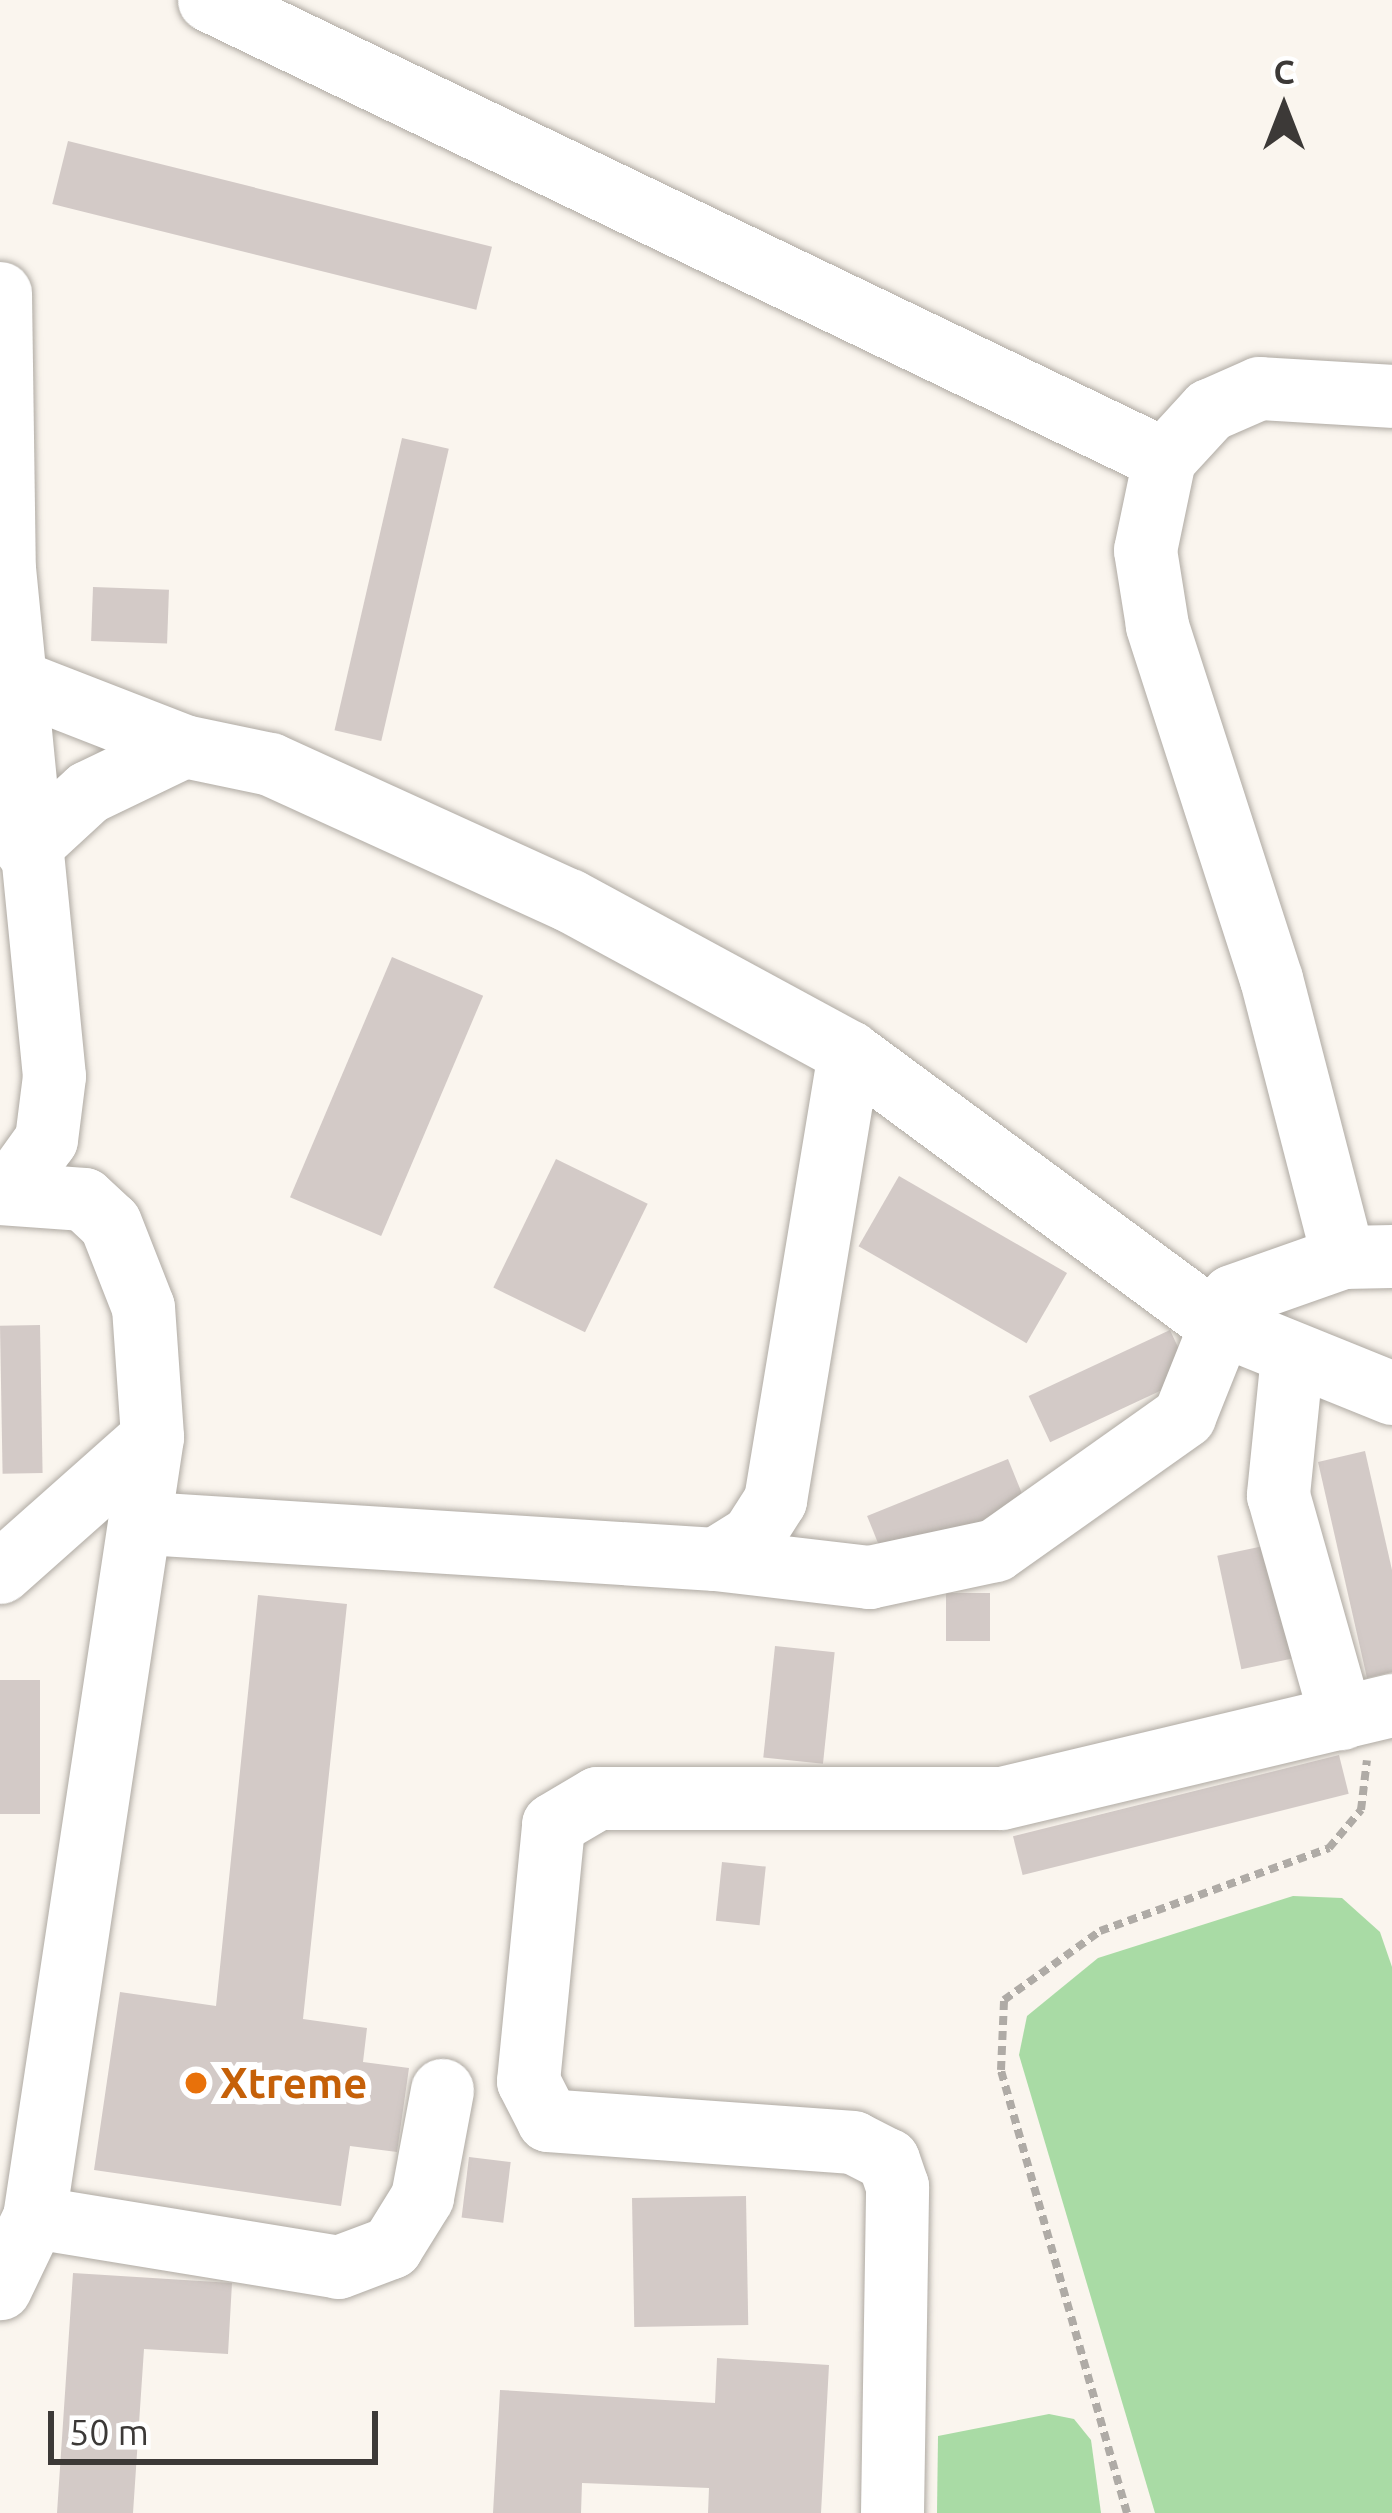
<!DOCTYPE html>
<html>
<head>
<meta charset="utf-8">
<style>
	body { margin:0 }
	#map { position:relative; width:1392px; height:2513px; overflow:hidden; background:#faf5ee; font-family:Ubuntu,sans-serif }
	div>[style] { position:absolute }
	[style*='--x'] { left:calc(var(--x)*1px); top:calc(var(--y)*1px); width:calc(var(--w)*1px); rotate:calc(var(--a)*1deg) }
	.green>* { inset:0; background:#a9dba5 }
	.building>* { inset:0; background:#d3cac7; transform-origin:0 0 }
	.path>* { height:8px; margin-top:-4px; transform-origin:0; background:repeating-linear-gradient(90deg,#afaba6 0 9px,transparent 0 15px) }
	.roads { filter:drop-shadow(0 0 3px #afaaa3) drop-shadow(0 0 3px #afaaa3) }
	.minor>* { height:63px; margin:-31.5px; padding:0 31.5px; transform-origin:31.5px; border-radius:31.5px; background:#fff }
	.dots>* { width:33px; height:33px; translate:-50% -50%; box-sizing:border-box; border:6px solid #fff; border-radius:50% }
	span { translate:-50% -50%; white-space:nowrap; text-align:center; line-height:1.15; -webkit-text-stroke:12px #fff; paint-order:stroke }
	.food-label { font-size:42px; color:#c56008; font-weight:700 }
	.left { translate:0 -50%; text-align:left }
	.north { position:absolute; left:1224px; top:48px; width:120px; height:120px; -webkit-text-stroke:9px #fff; paint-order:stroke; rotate:0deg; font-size:33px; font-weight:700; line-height:48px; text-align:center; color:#3c3937 }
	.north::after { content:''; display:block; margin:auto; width:42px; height:54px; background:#3c3937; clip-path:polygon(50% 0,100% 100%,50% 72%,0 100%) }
	.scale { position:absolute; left:48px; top:2411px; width:330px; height:54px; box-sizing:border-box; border:6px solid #3c3937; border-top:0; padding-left:15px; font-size:36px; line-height:42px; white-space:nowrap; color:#3c3937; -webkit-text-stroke:9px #fff; paint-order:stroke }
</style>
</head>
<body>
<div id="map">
	<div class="green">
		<i style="clip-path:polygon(1293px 1896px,1342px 1898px,1380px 1932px,1392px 1967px,1392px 2513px,1155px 2513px,1019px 2055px,1027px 2016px,1098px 1958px)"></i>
		<i style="clip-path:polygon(1049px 2414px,1074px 2419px,1091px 2440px,1101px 2513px,937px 2513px,938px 2436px)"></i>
	</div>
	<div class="building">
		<i style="left:68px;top:141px;width:437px;height:65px;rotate:14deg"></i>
		<i style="left:402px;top:438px;width:48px;height:300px;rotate:13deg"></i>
		<i style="left:93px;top:587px;width:76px;height:54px;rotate:2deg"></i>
		<i style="left:392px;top:957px;width:99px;height:261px;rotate:23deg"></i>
		<i style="left:556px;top:1159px;width:102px;height:143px;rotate:26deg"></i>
		<i style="left:899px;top:1176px;width:194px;height:81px;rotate:30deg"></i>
		<i style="left:40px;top:1325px;width:148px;height:40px;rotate:89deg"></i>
		<i style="left:1170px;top:1330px;width:51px;height:156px;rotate:65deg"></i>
		<i style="clip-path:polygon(1365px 1451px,1392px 1570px,1392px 1672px,1367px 1678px,1318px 1462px)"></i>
		<i style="left:1008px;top:1459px;width:56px;height:152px;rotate:68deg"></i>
		<i style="left:1273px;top:1544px;width:116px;height:57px;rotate:78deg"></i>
		<i style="left:946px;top:1593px;width:44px;height:48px"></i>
		<i style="clip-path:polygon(258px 1595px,347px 1604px,303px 2019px,367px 2028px,363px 2062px,409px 2068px,397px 2152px,350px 2146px,341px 2206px,94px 2170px,120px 1992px,216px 2006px)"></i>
		<i style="left:775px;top:1646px;width:60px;height:112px;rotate:6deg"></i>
		<i style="left:0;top:1680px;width:40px;height:134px"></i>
		<i style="left:1339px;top:1755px;width:40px;height:336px;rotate:76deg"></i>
		<i style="left:722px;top:1862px;width:44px;height:59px;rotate:6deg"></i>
		<i style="left:469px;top:2157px;width:42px;height:61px;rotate:7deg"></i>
		<i style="left:746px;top:2196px;width:129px;height:114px;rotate:89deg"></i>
		<i style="clip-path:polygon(73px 2273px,232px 2283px,228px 2354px,144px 2349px,133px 2513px,57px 2513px)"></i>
		<i style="clip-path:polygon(717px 2358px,829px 2365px,821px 2513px,708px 2513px,709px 2488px,582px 2483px,581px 2513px,493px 2513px,500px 2390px,715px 2403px)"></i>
	</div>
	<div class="path">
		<i style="--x:1127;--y:2513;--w:461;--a:-105.9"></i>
		<i style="--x:1001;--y:2070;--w:70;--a:-87.5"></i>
		<i style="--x:1004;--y:2000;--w:118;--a:-35.7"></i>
		<i style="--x:1100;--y:1931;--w:244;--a:-19.9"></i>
		<i style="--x:1329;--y:1848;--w:50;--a:-49.9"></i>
		<i style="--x:1361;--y:1810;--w:50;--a:-83.2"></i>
	</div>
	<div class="roads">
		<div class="minor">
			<i style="--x:209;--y:0;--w:1060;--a:25.67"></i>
			<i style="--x:0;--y:293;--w:275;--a:89.2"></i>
			<i style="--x:4;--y:568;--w:510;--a:84.38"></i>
			<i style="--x:54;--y:1076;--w:64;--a:97.2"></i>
			<i style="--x:46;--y:1139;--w:65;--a:125.6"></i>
			<i style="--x:12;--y:679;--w:185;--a:21.3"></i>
			<i style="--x:184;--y:746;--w:88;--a:11.8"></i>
			<i style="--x:270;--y:764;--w:328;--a:24.5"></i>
			<i style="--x:569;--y:900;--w:319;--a:28.5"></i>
			<i style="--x:849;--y:1052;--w:453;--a:36.4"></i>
			<i style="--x:1214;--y:1321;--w:192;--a:22"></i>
			<i style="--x:26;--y:849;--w:84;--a:-42.6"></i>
			<i style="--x:88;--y:792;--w:106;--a:-25.6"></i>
			<i style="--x:0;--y:1193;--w:84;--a:4.1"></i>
			<i style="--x:84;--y:1199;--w:35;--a:43"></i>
			<i style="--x:110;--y:1223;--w:90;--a:68.6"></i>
			<i style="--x:143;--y:1307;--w:130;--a:86"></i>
			<i style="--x:152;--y:1437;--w:789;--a:98.6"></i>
			<i style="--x:34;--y:2217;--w:79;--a:115.6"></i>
			<i style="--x:1343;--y:1257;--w:287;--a:-104.5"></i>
			<i style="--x:1271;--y:979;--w:372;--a:-107.9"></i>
			<i style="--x:1157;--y:625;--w:76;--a:-99.1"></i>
			<i style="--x:1145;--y:550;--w:93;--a:-78.2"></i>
			<i style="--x:1164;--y:459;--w:67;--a:-47.4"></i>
			<i style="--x:1209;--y:410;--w:55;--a:-23.7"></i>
			<i style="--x:1259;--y:388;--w:133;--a:3.4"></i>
			<i style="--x:1292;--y:1356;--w:140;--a:95.8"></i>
			<i style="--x:1278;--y:1495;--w:232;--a:74.2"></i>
			<i style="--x:146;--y:1523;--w:570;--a:3.62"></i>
			<i style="--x:715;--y:1559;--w:44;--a:-31.9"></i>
			<i style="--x:752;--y:1536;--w:43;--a:-57.4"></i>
			<i style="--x:775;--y:1500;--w:454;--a:-80.6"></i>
			<i style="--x:715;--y:1559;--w:155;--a:6.7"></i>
			<i style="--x:869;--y:1577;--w:129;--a:-12.1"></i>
			<i style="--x:995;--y:1550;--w:232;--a:-35.3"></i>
			<i style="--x:1184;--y:1416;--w:129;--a:-68.2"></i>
			<i style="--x:1232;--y:1296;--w:118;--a:-19.4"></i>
			<i style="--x:1343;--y:1257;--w:49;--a:-1.2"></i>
			<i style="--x:0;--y:1572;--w:203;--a:-41.6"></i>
			<i style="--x:34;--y:2217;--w:308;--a:9.3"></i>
			<i style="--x:338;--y:2267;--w:57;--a:-20.7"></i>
			<i style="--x:391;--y:2247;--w:59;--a:-58.2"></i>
			<i style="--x:422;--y:2197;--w:109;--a:-79.4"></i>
			<i style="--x:892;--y:2513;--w:327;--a:-89.1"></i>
			<i style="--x:897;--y:2186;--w:28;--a:-109"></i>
			<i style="--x:888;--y:2160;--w:39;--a:-153"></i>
			<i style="--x:853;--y:2142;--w:306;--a:-175.9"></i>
			<i style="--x:548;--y:2120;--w:44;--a:-117.1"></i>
			<i style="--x:528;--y:2081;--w:258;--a:-84.4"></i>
			<i style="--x:553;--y:1824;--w:51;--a:-30.6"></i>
			<i style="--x:597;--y:1798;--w:404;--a:0"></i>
			<i style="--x:1001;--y:1798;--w:402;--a:-13.4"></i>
		</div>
	</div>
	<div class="dots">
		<i style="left:196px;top:2083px;background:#e8710a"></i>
	</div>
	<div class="food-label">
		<span class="left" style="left:220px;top:2083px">Xtreme</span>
	</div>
	<div class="north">С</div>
	<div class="scale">50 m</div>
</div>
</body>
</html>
